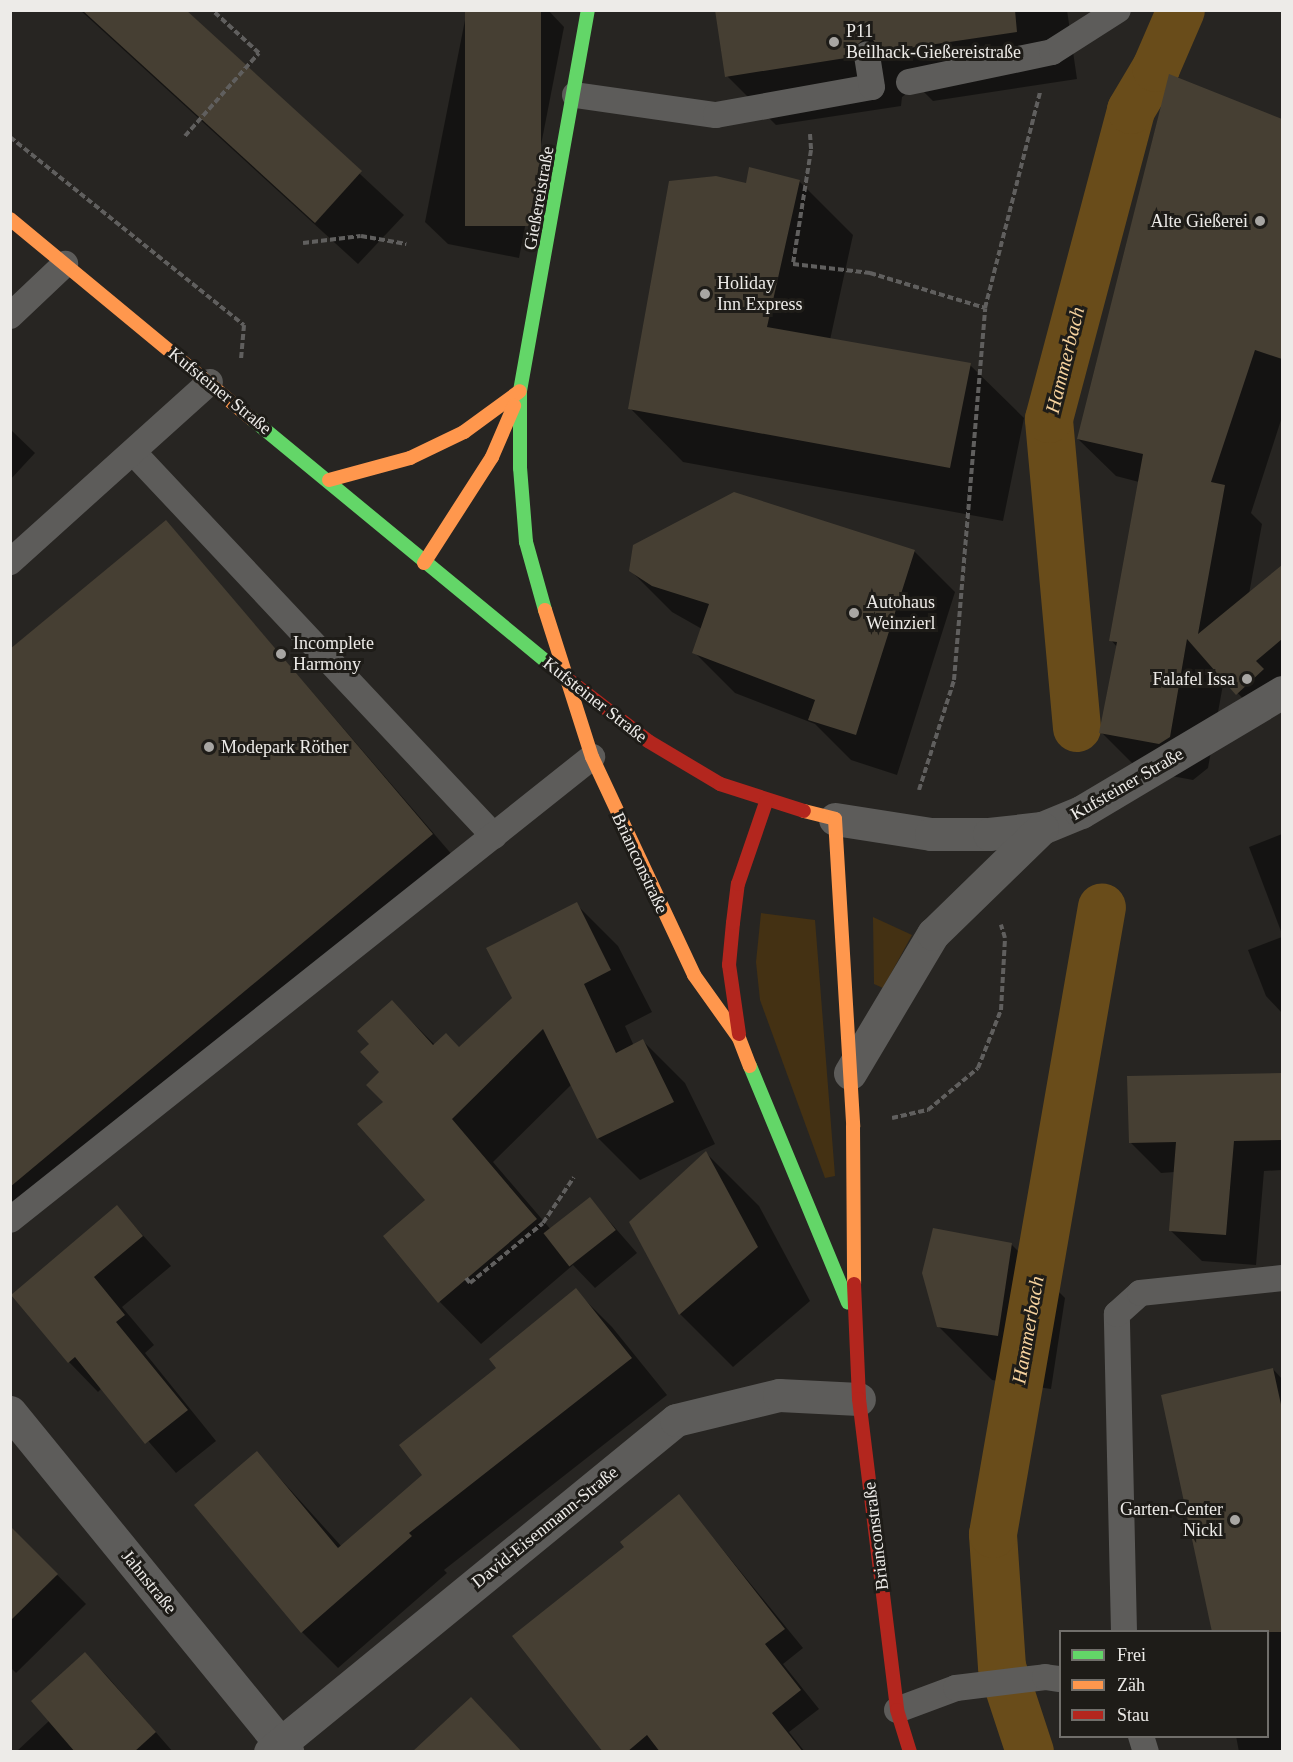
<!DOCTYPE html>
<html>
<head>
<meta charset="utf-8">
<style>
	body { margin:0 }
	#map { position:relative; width:1293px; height:1762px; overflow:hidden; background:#272522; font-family:Georgia,serif }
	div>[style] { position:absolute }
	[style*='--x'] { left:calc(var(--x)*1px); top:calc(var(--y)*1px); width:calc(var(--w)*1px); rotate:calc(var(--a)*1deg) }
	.green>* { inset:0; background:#443113 }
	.shadow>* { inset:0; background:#0007 }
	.canal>* { height:48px; margin:-24px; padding:0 24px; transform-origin:24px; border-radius:24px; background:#694c1a }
	.building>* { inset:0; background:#463f33; transform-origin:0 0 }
	.path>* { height:4px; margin-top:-2px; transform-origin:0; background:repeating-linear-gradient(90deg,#605f5e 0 6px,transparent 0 9px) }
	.lane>* { height:26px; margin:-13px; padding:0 13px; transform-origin:13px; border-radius:13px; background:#5d5c5a }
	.street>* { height:33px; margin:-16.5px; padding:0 16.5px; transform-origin:16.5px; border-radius:16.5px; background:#5d5c5a }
	.fast>* { height:14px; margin:-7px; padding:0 7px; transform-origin:7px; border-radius:7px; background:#63d668 }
	.slow>* { height:14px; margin:-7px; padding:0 7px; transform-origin:7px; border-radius:7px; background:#ff974d }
	.jam>* { height:14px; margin:-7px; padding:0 7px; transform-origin:7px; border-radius:7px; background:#b3261e }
	.dots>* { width:16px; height:16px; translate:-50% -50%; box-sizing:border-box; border:3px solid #1e1c18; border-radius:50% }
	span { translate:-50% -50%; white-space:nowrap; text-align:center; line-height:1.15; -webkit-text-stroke:6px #1e1c18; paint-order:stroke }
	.poi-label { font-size:18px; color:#edebe8 }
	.left { translate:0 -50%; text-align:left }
	.right { translate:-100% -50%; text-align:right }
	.street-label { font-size:18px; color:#edebe8 }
	.water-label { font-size:20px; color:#f6d29e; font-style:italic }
	.frame { position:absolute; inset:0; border:12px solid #edebe8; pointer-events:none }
	.legend { position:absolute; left:1059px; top:1630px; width:210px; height:108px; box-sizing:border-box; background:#1e1c18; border:2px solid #716f6b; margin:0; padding:8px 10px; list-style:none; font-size:18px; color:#edebe8 }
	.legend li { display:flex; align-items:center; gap:12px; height:30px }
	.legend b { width:30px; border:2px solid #716f6b }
</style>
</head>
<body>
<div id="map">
	<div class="green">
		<i style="clip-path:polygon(761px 913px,815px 920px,835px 1176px,825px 1178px,760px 1000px,756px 962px)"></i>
		<i style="clip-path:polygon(873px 917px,912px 935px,883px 988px,874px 984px)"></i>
	</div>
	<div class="shadow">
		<i style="clip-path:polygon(80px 10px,184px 10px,404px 215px,358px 264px)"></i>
		<i style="clip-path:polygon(467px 10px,548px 10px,564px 27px,519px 258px,448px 244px,425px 222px)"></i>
		<i style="clip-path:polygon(717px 10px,1067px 10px,1077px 79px,933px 101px,921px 89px,914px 88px,902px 97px,901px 106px,776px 125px,727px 76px)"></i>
		<i style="clip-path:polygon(1170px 76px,1282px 121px,1282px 417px,1251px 513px,1262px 524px,1249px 594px,1282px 567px,1282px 707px,1265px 721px,1224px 679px,1208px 768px,1193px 780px,1139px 770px,1101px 732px,1117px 647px,1111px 640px,1139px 482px,1116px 476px,1078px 439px)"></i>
		<i style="clip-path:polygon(799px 181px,853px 235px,830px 340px,970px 365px,1024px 418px,1003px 521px,683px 462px,630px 408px,748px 185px)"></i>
		<i style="clip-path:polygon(10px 429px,35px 453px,10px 480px)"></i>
		<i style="clip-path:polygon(166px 522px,454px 857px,10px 1227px,10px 651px)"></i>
		<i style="clip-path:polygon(914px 551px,955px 592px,897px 775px,851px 760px,815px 724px,735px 693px,694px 652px,702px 629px,672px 612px,631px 571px)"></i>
		<i style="clip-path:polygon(1282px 834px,1282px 934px,1249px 847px)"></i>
		<i style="clip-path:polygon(576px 904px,618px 946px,652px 1012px,625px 1026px,634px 1046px,643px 1041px,685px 1083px,715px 1144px,640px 1180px,598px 1138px,572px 1084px,493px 1162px,552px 1231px,590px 1199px,637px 1253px,595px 1288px,573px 1265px,481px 1344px,440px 1302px,427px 1200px,385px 1102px,381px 1072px,371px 1044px,392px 1002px,435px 1045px,459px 1048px,513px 998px)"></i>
		<i style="clip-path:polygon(1282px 937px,1282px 1013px,1266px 996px,1248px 950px)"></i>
		<i style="clip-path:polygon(1282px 1075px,1282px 1170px,1264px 1171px,1256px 1265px,1202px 1261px,1171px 1231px,1175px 1172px,1161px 1173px,1130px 1142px,1128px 1078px)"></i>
		<i style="clip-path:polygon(706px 1153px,759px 1206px,810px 1301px,733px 1367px,680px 1314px)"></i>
		<i style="clip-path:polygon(117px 1207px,171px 1266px,122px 1307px,154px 1345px,145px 1353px,216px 1441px,176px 1473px,102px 1388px,98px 1392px,69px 1362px,13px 1295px)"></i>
		<i style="clip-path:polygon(1011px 1244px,1065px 1298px,1051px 1389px,992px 1380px,938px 1326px)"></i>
		<i style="clip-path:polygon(575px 1290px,612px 1327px,667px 1395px,444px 1570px,447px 1573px,338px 1668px,302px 1632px,257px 1453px,342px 1547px,424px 1475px,498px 1368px)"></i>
		<i style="clip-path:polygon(1273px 1369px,1282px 1379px,1282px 1752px,1239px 1752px,1236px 1736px,1268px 1736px)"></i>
		<i style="clip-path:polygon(679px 1496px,803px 1648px,783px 1664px,819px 1709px,789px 1732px,805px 1752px,605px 1752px,626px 1547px)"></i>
		<i style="clip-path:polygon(10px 1527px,86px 1604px,16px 1673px,10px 1667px)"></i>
		<i style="clip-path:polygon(85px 1654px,107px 1676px,173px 1752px,16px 1752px,50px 1720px)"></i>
	</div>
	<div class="canal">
		<i style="--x:1077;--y:728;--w:310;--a:-95.2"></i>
		<i style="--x:1049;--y:419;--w:320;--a:-75.1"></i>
		<i style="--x:1131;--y:110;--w:49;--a:-59.2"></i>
		<i style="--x:1156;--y:68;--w:63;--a:-66.7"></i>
		<i style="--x:1030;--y:1752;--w:89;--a:-108.2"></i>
		<i style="--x:1002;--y:1667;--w:133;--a:-93.9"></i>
		<i style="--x:993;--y:1534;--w:636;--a:-80.14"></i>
	</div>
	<div class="building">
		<i style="clip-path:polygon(82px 10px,186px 10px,362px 171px,315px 223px)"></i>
		<i style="left:465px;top:10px;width:76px;height:216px"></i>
		<i style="clip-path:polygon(715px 10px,1015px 10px,1017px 32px,882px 52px,873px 40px,864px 39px,853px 48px,852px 57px,725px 77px)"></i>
		<i style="clip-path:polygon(1169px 74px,1282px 119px,1282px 359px,1255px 350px,1211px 482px,1225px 485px,1198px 634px,1282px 565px,1282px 639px,1256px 661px,1264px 669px,1236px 695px,1187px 639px,1170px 737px,1159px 744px,1099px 733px,1117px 642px,1109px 641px,1143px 454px,1077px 439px)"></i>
		<i style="clip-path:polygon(749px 167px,800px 180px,767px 327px,971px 363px,950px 468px,628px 409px,669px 181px,716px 176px,746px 183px)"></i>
		<i style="clip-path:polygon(734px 492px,915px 550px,856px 735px,808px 720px,815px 700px,692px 653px,709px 604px,652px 586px,629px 571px,633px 545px)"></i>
		<i style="clip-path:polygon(166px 520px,433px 834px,10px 1187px,10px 649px)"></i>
		<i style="clip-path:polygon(577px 902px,611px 970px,584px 984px,616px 1053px,643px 1039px,674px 1102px,597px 1139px,543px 1029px,452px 1119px,537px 1219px,438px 1303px,383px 1236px,425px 1200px,357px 1124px,383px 1102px,366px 1085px,379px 1072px,360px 1052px,369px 1044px,357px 1031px,392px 1000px,433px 1045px,446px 1033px,459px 1047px,512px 998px,486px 948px)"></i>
		<i style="clip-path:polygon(1282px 1073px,1282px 1140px,1234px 1141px,1226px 1235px,1169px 1231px,1176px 1142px,1129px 1143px,1127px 1076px)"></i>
		<i style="clip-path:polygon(706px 1151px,758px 1247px,679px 1315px,629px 1222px)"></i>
		<i style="left:590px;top:1197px;width:42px;height:59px;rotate:52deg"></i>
		<i style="clip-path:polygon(117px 1205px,143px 1236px,94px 1277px,125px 1315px,116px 1322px,188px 1410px,145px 1444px,75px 1357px,68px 1363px,11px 1295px)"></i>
		<i style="clip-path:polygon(933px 1228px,1012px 1243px,998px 1336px,937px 1327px,922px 1273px)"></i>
		<i style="clip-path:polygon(576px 1288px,632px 1358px,409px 1533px,412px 1536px,301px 1633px,194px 1505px,257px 1451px,338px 1548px,422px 1475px,399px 1445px,496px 1368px,489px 1359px)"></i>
		<i style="clip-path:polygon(1273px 1368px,1282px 1409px,1282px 1632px,1212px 1632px,1161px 1395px)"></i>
		<i style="clip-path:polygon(679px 1494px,785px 1629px,765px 1644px,801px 1690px,772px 1713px,803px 1752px,660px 1752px,647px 1735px,627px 1752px,603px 1752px,512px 1636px,624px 1547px,620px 1542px)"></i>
		<i style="clip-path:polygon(10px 1526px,58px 1574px,10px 1621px)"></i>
		<i style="clip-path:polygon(85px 1652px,156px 1732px,134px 1752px,75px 1752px,31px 1701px)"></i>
		<i style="clip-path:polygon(471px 1697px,522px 1752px,412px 1752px)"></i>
	</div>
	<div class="path">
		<i style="--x:810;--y:134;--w:16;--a:86"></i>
		<i style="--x:811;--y:150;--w:115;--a:99"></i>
		<i style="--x:793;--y:264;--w:78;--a:6.7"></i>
		<i style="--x:870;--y:273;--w:120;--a:16.9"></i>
		<i style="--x:185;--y:136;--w:111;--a:-48.3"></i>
		<i style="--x:259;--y:53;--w:64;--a:-137.5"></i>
		<i style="--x:10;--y:137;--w:300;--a:38.8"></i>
		<i style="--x:244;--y:325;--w:34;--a:95"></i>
		<i style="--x:303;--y:243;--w:58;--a:-6.9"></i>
		<i style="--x:361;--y:236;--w:46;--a:10.1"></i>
		<i style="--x:919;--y:790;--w:115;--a:-72.3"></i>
		<i style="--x:954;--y:680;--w:373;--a:-85.2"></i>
		<i style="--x:985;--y:308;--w:223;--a:-75.7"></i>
		<i style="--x:892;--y:1118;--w:37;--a:-13"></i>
		<i style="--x:928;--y:1110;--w:65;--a:-40"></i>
		<i style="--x:978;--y:1068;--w:62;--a:-68.4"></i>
		<i style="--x:1001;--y:1010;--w:72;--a:-86.8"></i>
		<i style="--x:1005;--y:938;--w:14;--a:-107"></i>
		<i style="--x:466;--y:1278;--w:6;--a:51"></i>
		<i style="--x:470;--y:1283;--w:94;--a:-39.4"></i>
		<i style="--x:543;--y:1223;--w:55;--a:-56"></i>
	</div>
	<div class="lane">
		<i style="--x:909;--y:82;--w:146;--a:-11.8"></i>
		<i style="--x:1052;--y:52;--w:78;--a:-32.5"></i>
		<i style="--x:575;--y:95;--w:142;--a:8.1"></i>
		<i style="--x:716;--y:115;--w:158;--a:-10.2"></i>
		<i style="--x:872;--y:87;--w:33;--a:-99"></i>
		<i style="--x:10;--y:316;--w:76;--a:-43.4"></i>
		<i style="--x:133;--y:452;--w:527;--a:46.77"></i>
		<i style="--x:10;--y:562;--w:269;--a:-42"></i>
		<i style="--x:10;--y:1220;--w:744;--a:-38.5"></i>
		<i style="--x:1124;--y:1632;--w:318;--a:-91.3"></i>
		<i style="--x:1117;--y:1314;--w:31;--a:-42"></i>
		<i style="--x:1140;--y:1293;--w:143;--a:-6"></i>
		<i style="--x:897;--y:1710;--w:63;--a:-20.4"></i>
		<i style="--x:956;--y:1688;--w:90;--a:-7"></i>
		<i style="--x:1045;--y:1677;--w:15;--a:8"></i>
		<i style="--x:1141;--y:1736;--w:17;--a:73"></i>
	</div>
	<div class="street">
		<i style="--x:835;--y:819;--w:97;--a:8.9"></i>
		<i style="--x:931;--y:834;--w:58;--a:0"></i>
		<i style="--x:989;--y:834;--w:53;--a:-6.5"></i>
		<i style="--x:1042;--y:828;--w:42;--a:-22.3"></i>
		<i style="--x:1081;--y:812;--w:234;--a:-30.8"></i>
		<i style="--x:850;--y:1073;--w:162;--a:-59.2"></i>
		<i style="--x:933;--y:934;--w:152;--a:-44.2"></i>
		<i style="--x:10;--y:1412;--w:439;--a:50.8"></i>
		<i style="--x:270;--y:1752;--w:524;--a:-39.27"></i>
		<i style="--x:676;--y:1420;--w:106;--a:-13.6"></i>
		<i style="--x:779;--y:1395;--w:80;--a:2.9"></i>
	</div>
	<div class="fast">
		<i style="--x:252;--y:419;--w:406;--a:39.5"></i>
		<i style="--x:545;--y:610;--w:71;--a:-105.6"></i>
		<i style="--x:526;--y:542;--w:74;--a:-94.6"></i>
		<i style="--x:520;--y:468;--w:77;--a:-90"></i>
		<i style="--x:520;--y:391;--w:387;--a:-79.9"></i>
		<i style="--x:750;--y:1066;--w:256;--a:67.5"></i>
	</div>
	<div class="slow">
		<i style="--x:10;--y:219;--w:314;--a:39.6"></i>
		<i style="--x:329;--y:480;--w:84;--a:-15.2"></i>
		<i style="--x:410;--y:458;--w:60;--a:-25.7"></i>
		<i style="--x:464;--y:432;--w:69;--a:-36.2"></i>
		<i style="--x:424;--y:563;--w:126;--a:-57.3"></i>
		<i style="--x:492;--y:457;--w:56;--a:-66.7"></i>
		<i style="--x:545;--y:610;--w:154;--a:72.3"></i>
		<i style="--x:592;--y:757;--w:241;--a:64.9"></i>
		<i style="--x:694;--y:975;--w:77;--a:54.5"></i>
		<i style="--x:739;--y:1038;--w:30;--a:69"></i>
		<i style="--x:804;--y:811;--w:32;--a:14"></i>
		<i style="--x:835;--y:819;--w:308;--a:86.6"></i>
		<i style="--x:853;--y:1126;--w:158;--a:89.6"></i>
	</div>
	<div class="jam">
		<i style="--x:565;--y:677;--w:105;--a:37.6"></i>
		<i style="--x:648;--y:741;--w:84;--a:30.8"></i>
		<i style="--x:720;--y:784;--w:88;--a:17.8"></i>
		<i style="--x:739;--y:1034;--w:70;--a:-98.2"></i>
		<i style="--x:729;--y:965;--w:42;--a:-84.6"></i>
		<i style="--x:733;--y:923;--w:39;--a:-83"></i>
		<i style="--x:738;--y:884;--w:87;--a:-71.1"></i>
		<i style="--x:854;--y:1284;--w:115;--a:87.5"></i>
		<i style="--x:859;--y:1399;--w:313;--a:83"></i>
		<i style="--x:897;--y:1710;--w:44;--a:72.8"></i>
	</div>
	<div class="dots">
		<i style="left:834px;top:42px;background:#a8a6a3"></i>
		<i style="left:1260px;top:221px;background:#a8a6a3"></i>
		<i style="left:705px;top:294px;background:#a8a6a3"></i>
		<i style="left:854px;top:613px;background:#a8a6a3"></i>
		<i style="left:281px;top:654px;background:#a8a6a3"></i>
		<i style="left:1247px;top:679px;background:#a8a6a3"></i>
		<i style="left:209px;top:747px;background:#a8a6a3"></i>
		<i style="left:1235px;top:1520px;background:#a8a6a3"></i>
	</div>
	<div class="poi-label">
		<span class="left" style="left:846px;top:42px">P11<br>Beilhack-Gießereistraße</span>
		<span class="right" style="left:1248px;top:221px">Alte Gießerei</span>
		<span class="left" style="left:717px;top:294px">Holiday<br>Inn Express</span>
		<span class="left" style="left:866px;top:613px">Autohaus<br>Weinzierl</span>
		<span class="left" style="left:293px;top:654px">Incomplete<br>Harmony</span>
		<span class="right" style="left:1235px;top:679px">Falafel Issa</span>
		<span class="left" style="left:221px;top:747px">Modepark Röther</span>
		<span class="right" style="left:1223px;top:1520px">Garten-Center<br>Nickl</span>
	</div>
	<div class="street-label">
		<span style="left:539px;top:198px;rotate:-80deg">Gießereistraße</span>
		<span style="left:220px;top:391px;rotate:39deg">Kufsteiner Straße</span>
		<span style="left:595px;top:700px;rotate:38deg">Kufsteiner Straße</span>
		<span style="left:1127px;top:784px;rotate:-30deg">Kufsteiner Straße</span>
		<span style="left:640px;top:863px;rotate:65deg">Brianconstraße</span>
		<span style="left:545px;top:1527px;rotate:-39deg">David-Eisenmann-Straße</span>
		<span style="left:876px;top:1536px;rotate:-97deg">Brianconstraße</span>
		<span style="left:149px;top:1582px;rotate:51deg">Jahnstraße</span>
	</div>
	<div class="water-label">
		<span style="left:1065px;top:360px;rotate:-76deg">Hammerbach</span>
		<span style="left:1028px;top:1330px;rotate:-80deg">Hammerbach</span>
	</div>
	<div class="frame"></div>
	<ul class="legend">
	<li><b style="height:8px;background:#63d668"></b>Frei</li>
	<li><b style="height:8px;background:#ff974d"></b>Zäh</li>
	<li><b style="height:8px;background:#b3261e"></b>Stau</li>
	</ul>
</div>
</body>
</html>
